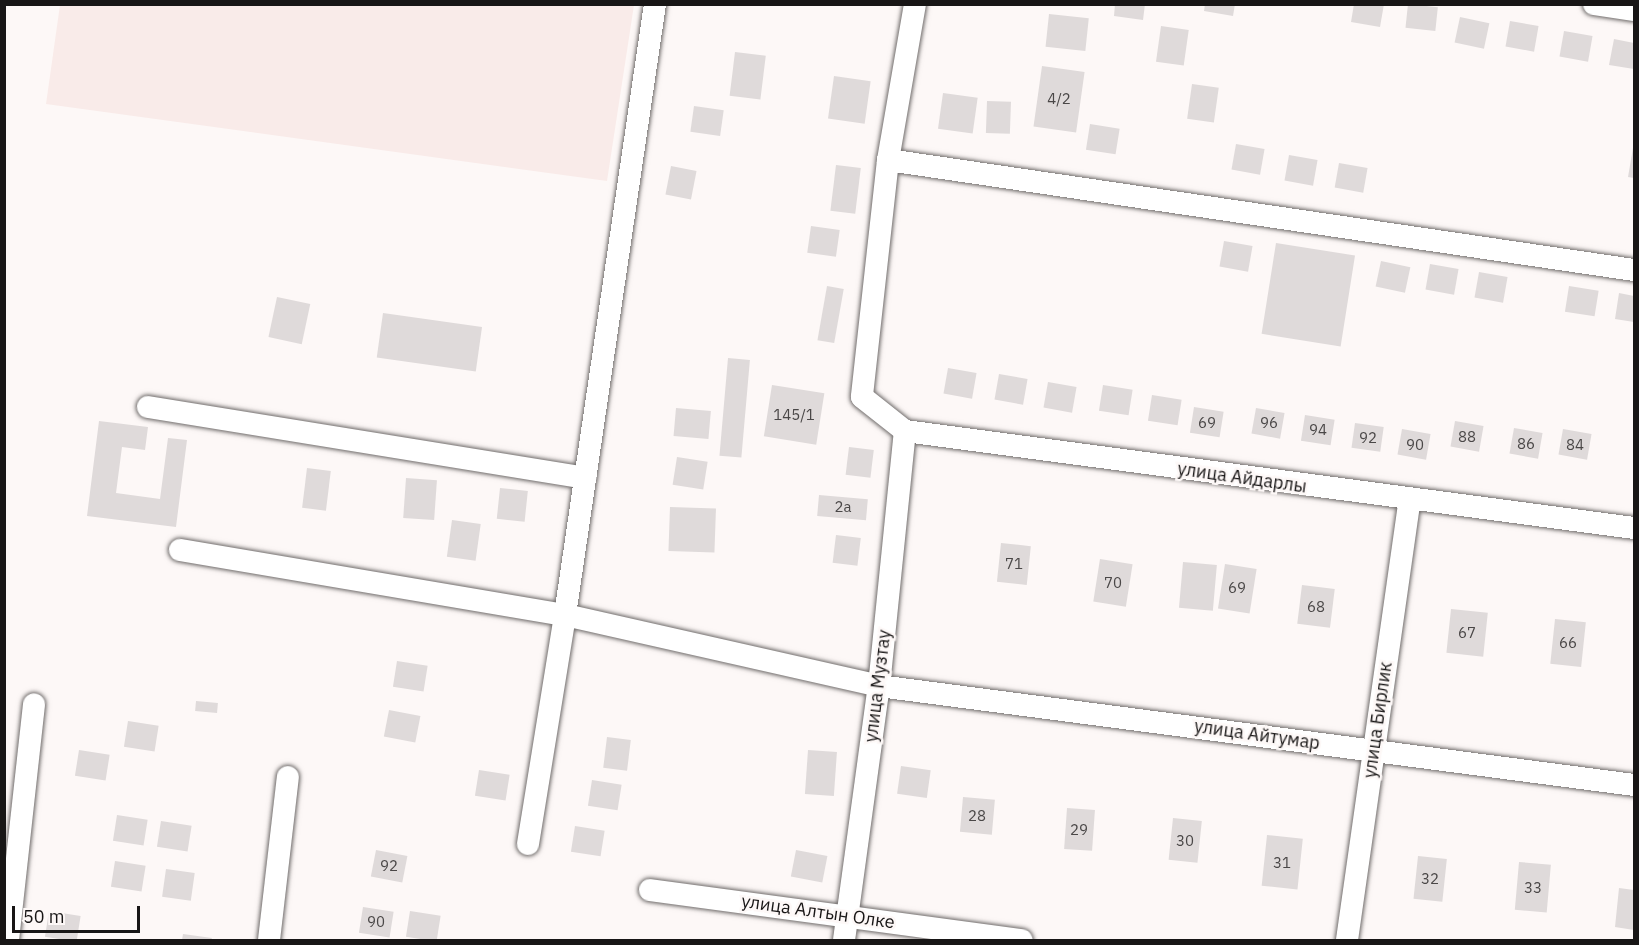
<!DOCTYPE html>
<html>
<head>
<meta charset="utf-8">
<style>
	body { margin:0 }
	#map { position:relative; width:1639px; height:945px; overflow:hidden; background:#fdf8f7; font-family:"IBM Plex Sans",sans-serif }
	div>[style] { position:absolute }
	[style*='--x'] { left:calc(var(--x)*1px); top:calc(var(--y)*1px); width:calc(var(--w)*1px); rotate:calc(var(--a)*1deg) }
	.built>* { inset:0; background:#f9ebe9 }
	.building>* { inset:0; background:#dfdada; transform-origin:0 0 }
	.roads { filter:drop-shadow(0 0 2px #716d6c) drop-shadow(0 0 2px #716d6c) }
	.minor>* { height:22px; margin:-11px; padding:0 11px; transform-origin:11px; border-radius:11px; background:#fff }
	span { translate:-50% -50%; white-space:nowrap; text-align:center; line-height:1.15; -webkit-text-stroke:5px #fdf8f7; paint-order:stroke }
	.number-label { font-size:15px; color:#4a4747 }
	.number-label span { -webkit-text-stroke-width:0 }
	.street-label { font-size:18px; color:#181616 }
	.frame { position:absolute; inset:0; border:6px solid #181616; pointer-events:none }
	.scale { position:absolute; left:12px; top:906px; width:128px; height:27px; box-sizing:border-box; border:3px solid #181616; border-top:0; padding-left:8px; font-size:18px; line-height:21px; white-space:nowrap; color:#181616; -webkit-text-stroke:4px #fdf8f7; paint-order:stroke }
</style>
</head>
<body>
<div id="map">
	<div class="built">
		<i style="clip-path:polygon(60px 5px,634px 5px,607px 181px,46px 104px)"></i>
	</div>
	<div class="building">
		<i style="clip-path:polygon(1115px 4px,1145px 4px,1143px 20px,1114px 16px)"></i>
		<i style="clip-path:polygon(1205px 4px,1235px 4px,1233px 16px,1204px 11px)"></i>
		<i style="clip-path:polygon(1354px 4px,1384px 4px,1380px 27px,1351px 22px)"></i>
		<i style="left:1408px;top:4px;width:30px;height:24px;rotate:6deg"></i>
		<i style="left:1049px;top:14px;width:40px;height:33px;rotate:6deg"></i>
		<i style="left:1460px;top:17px;width:30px;height:26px;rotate:12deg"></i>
		<i style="left:1510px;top:21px;width:29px;height:26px;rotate:10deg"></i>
		<i style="left:1161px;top:26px;width:28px;height:36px;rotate:8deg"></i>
		<i style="left:1564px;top:31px;width:29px;height:26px;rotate:10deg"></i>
		<i style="clip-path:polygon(1614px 39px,1634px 43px,1634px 69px,1609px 65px)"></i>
		<i style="left:735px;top:52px;width:31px;height:44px;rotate:7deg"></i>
		<i style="left:1042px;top:66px;width:43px;height:61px;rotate:8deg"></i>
		<i style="left:834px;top:76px;width:37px;height:43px;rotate:8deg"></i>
		<i style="left:1192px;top:84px;width:27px;height:35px;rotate:8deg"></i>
		<i style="left:943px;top:93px;width:35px;height:36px;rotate:8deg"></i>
		<i style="left:987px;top:101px;width:24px;height:32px;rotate:2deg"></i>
		<i style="left:694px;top:106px;width:30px;height:26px;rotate:8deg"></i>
		<i style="left:1090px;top:124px;width:30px;height:26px;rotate:9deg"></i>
		<i style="left:1236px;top:144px;width:29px;height:26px;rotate:10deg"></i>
		<i style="clip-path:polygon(1633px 148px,1634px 148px,1634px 178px,1628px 177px)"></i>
		<i style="left:1289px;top:155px;width:29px;height:26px;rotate:10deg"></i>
		<i style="left:1339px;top:163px;width:29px;height:25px;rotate:10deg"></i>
		<i style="left:836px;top:165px;width:25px;height:46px;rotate:7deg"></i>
		<i style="left:671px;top:166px;width:26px;height:29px;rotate:11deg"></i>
		<i style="left:811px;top:226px;width:29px;height:27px;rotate:8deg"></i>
		<i style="left:1224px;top:241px;width:29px;height:26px;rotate:10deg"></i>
		<i style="left:1276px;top:243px;width:80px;height:92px;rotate:9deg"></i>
		<i style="left:1381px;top:261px;width:30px;height:26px;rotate:12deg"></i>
		<i style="left:1430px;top:264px;width:29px;height:26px;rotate:10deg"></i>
		<i style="left:1479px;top:272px;width:29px;height:26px;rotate:10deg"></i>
		<i style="left:827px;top:286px;width:17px;height:55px;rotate:10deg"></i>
		<i style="left:1569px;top:286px;width:30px;height:26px;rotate:9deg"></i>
		<i style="clip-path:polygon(1619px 293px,1634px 296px,1634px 322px,1615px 319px)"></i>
		<i style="left:277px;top:297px;width:34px;height:41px;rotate:12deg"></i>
		<i style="left:383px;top:313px;width:100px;height:45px;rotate:8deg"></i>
		<i style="left:728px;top:358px;width:22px;height:98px;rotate:5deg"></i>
		<i style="left:948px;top:368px;width:29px;height:26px;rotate:10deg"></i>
		<i style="left:999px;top:374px;width:29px;height:26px;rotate:10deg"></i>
		<i style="left:1048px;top:382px;width:29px;height:26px;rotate:10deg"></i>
		<i style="left:772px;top:385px;width:53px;height:52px;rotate:9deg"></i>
		<i style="left:1103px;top:385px;width:30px;height:26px;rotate:9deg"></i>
		<i style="left:1152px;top:395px;width:30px;height:26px;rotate:9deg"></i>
		<i style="left:1194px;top:407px;width:30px;height:26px;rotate:9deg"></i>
		<i style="left:676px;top:408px;width:35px;height:28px;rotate:5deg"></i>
		<i style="left:1256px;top:408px;width:29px;height:26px;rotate:10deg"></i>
		<i style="left:1305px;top:415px;width:30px;height:26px;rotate:9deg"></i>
		<i style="clip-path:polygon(99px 421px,148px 427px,145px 450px,122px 447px,116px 493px,160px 499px,168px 438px,187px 440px,176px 527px,87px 516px)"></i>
		<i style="left:1455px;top:421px;width:29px;height:26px;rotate:10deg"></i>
		<i style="left:1355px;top:423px;width:29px;height:25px;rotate:8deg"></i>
		<i style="left:1514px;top:428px;width:29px;height:26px;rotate:10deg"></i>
		<i style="left:1402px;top:429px;width:29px;height:26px;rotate:10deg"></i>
		<i style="left:1563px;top:429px;width:29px;height:26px;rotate:10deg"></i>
		<i style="left:849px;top:447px;width:25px;height:28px;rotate:7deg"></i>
		<i style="left:677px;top:457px;width:31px;height:28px;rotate:9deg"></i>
		<i style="left:307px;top:468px;width:24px;height:40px;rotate:7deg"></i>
		<i style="left:406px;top:478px;width:31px;height:40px;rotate:4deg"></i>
		<i style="left:500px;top:488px;width:28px;height:31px;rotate:6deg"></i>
		<i style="left:819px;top:495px;width:49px;height:21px;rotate:5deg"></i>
		<i style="left:670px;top:507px;width:46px;height:44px;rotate:2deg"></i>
		<i style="left:452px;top:520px;width:29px;height:37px;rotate:8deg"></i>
		<i style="left:836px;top:535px;width:25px;height:28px;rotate:7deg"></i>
		<i style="left:1001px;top:543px;width:30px;height:39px;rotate:6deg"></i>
		<i style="left:1100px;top:559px;width:33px;height:43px;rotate:9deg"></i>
		<i style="left:1183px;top:562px;width:34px;height:46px;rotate:5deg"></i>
		<i style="left:1225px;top:564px;width:32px;height:45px;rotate:9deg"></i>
		<i style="left:1302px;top:585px;width:33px;height:39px;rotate:7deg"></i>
		<i style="left:1451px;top:609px;width:37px;height:44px;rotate:6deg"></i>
		<i style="left:1555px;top:619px;width:31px;height:45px;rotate:6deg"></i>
		<i style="left:397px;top:661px;width:31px;height:26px;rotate:9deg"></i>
		<i style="left:196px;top:701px;width:22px;height:10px;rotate:5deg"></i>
		<i style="left:389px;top:710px;width:32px;height:27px;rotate:11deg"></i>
		<i style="left:128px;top:721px;width:31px;height:26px;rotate:9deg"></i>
		<i style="left:607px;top:737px;width:24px;height:31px;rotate:7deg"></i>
		<i style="left:79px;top:750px;width:31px;height:26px;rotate:9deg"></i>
		<i style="left:808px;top:750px;width:29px;height:44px;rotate:4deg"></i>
		<i style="left:901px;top:766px;width:30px;height:28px;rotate:8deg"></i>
		<i style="left:479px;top:770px;width:31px;height:26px;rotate:9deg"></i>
		<i style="left:592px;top:780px;width:30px;height:26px;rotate:9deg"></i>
		<i style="left:963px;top:797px;width:32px;height:35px;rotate:5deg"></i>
		<i style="left:1067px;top:808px;width:28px;height:41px;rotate:4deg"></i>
		<i style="left:117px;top:815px;width:31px;height:26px;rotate:9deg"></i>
		<i style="left:1173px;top:818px;width:29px;height:42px;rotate:6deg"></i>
		<i style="left:161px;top:821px;width:31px;height:26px;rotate:9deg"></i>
		<i style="left:575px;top:826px;width:30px;height:26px;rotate:9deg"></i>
		<i style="left:1267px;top:835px;width:36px;height:51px;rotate:6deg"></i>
		<i style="left:376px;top:850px;width:32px;height:27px;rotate:11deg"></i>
		<i style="left:796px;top:850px;width:32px;height:27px;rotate:11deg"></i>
		<i style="left:1418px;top:856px;width:29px;height:43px;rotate:6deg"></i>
		<i style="left:115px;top:861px;width:31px;height:26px;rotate:9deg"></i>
		<i style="left:1519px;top:862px;width:32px;height:48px;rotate:5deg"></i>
		<i style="left:166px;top:869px;width:29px;height:28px;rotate:8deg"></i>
		<i style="clip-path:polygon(1619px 888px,1634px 890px,1634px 930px,1615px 927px)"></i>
		<i style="left:363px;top:907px;width:31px;height:26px;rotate:9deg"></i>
		<i style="left:49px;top:911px;width:32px;height:26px;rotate:9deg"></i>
		<i style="left:410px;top:911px;width:31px;height:26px;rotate:9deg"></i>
		<i style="clip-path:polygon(183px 934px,212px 938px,211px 940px,182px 940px)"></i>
	</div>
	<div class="roads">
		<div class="minor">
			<i style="--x:915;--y:4;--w:158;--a:99.8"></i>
			<i style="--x:888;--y:160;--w:238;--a:96.3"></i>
			<i style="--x:862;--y:397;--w:55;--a:38.3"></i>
			<i style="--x:905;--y:431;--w:735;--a:7.58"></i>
			<i style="--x:1594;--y:4;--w:40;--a:8.5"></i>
			<i style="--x:888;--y:160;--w:754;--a:8.39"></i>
			<i style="--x:148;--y:407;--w:443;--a:9.2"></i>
			<i style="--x:180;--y:550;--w:390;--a:9.6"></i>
			<i style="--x:565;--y:615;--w:322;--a:12.7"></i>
			<i style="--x:879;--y:686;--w:761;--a:7.47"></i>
			<i style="--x:528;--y:844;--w:232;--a:-80.8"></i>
			<i style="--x:565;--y:615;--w:618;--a:-81.62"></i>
			<i style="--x:650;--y:890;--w:375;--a:7.7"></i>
			<i style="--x:8;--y:940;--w:237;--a:-83.7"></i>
			<i style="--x:269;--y:940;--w:164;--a:-83.4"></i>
			<i style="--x:844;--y:940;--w:256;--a:-82.2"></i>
			<i style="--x:879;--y:686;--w:256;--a:-84.2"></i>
			<i style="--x:1347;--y:940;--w:444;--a:-81.9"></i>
		</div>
	</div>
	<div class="number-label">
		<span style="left:1059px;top:99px">4/2</span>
		<span style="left:794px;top:415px">145/1</span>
		<span style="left:1207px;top:423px">69</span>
		<span style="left:1269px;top:423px">96</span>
		<span style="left:1318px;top:430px">94</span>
		<span style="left:1467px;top:437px">88</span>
		<span style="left:1368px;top:438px">92</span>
		<span style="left:1526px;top:444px">86</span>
		<span style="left:1415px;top:445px">90</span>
		<span style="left:1575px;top:445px">84</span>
		<span style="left:843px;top:507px">2а</span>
		<span style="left:1014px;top:564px">71</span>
		<span style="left:1113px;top:583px">70</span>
		<span style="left:1237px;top:588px">69</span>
		<span style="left:1316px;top:607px">68</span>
		<span style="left:1467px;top:633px">67</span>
		<span style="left:1568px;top:643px">66</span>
		<span style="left:977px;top:816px">28</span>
		<span style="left:1079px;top:830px">29</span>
		<span style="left:1185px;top:841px">30</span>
		<span style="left:1282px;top:863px">31</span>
		<span style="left:389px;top:866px">92</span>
		<span style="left:1430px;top:879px">32</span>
		<span style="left:1533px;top:888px">33</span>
		<span style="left:376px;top:922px">90</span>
	</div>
	<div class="street-label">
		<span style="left:1242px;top:478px;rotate:8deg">улица Айдарлы</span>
		<span style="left:878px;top:686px;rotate:-83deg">улица Музтау</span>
		<span style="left:1378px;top:720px;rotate:-82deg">улица Бирлик</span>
		<span style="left:1257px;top:735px;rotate:8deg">улица Айтумар</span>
		<span style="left:818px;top:912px;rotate:8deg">улица Алтын Олке</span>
	</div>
	<div class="frame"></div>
	<div class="scale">50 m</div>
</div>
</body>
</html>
